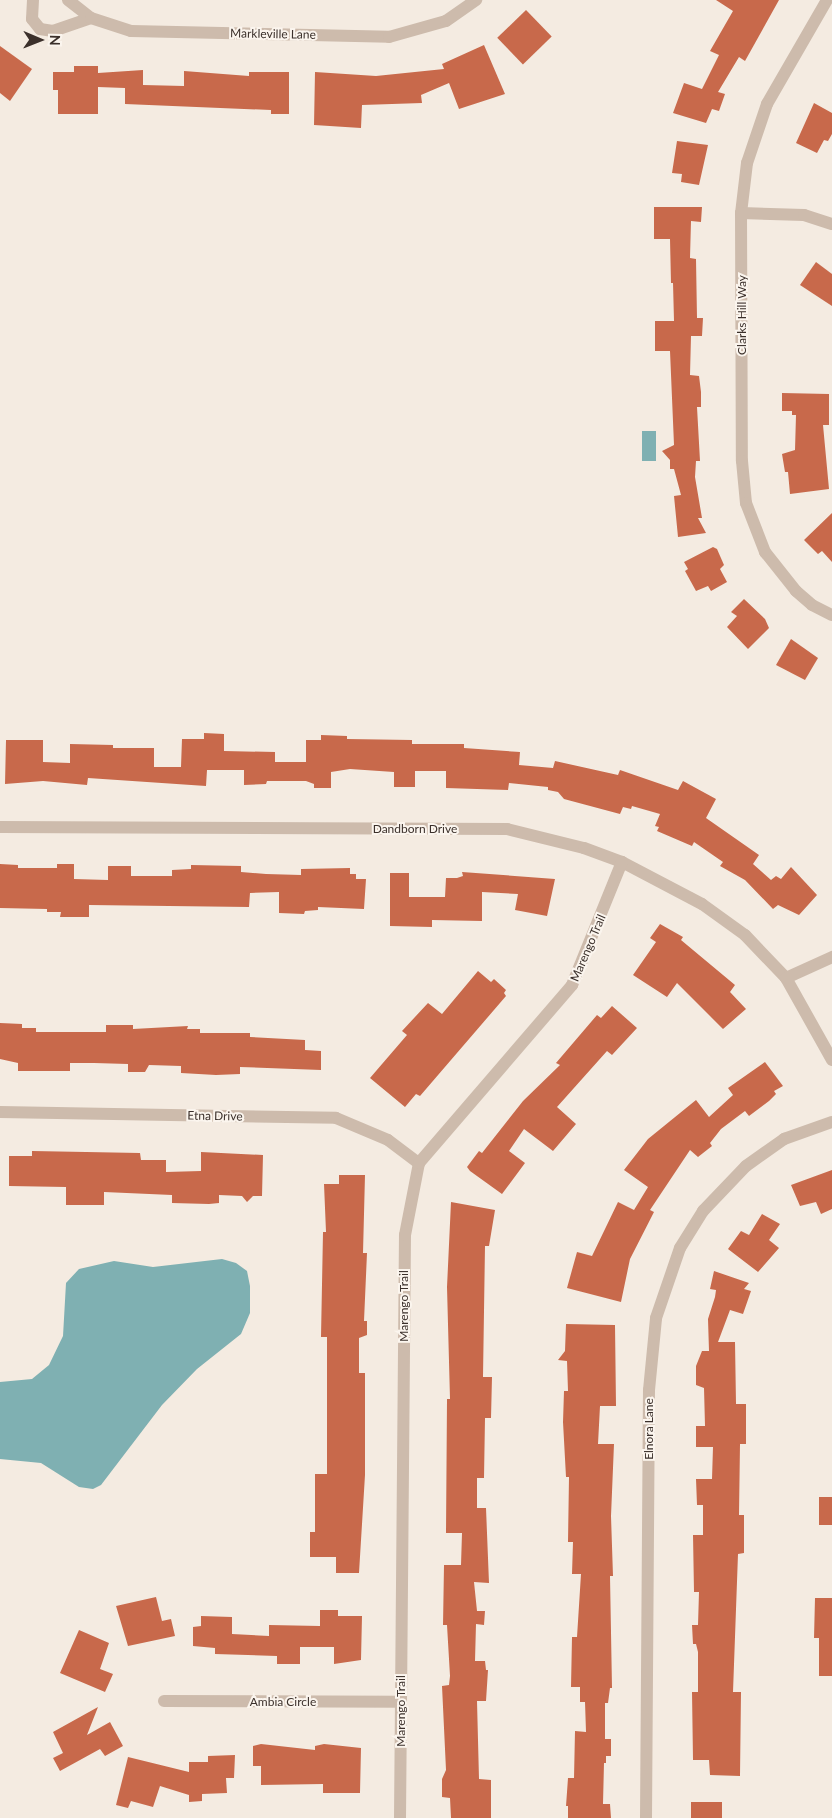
<!DOCTYPE html>
<html>
<head>
<meta charset="utf-8">
<style>
	body { margin:0 }
	#map { position:relative; width:832px; height:1818px; overflow:hidden; background:#f4ebe1; font-family:Lato,sans-serif }
	div>[style] { position:absolute }
	[style*='--x'] { left:calc(var(--x)*1px); top:calc(var(--y)*1px); width:calc(var(--w)*1px); rotate:calc(var(--a)*1deg) }
	.water>* { inset:0; background:#7fb0b2; transform-origin:0 0 }
	.building>* { inset:0; background:#c8694b; transform-origin:0 0 }
	.minor>* { height:12px; margin:-6px; padding:0 6px; transform-origin:6px; border-radius:6px; background:#cdbbac }
	span { translate:-50% -50%; white-space:nowrap; text-align:center; line-height:1.15; -webkit-text-stroke:4px #fbf5ee; paint-order:stroke }
	.street-label { font-size:12px; color:#3b302b }
	.north { position:absolute; left:15px; top:15px; width:50px; height:50px; -webkit-text-stroke:4px #fbf5ee; paint-order:stroke; rotate:91deg; font-size:14px; font-weight:700; line-height:20px; text-align:center; color:#3b302b }
	.north::after { content:''; display:block; margin:auto; width:18px; height:22px; background:#3b302b; clip-path:polygon(50% 0,100% 100%,50% 72%,0 100%) }
</style>
</head>
<body>
<div id="map">
	<div class="water">
		<i style="left:642px;top:431px;width:14px;height:30px"></i>
		<i style="clip-path:polygon(222px 1259px,236px 1263px,247px 1271px,250px 1286px,250px 1313px,241px 1334px,197px 1369px,162px 1405px,101px 1485px,93px 1489px,79px 1487px,41px 1463px,0 1459px,0 1382px,32px 1379px,49px 1365px,63px 1336px,66px 1283px,79px 1269px,114px 1261px,153px 1267px)"></i>
	</div>
	<div class="building">
		<i style="clip-path:polygon(716px 0,779px 0,745px 61px,739px 57px,718px 92px,725px 94px,719px 111px,712px 109px,706px 123px,673px 113px,684px 83px,702px 89px,719px 55px,710px 51px,733px 11px)"></i>
		<i style="left:526px;top:10px;width:37px;height:40px;rotate:46deg"></i>
		<i style="clip-path:polygon(484px 45px,505px 94px,459px 109px,449px 83px,421px 95px,422px 103px,362px 105px,361px 128px,314px 125px,315px 72px,376px 76px,444px 69px,442px 64px)"></i>
		<i style="clip-path:polygon(0 46px,32px 69px,10px 101px,0 93px)"></i>
		<i style="clip-path:polygon(74px 66px,98px 66px,98px 73px,143px 70px,143px 85px,184px 86px,184px 71px,249px 76px,249px 72px,289px 72px,289px 114px,271px 114px,271px 110px,125px 104px,125px 88px,98px 87px,98px 114px,58px 114px,58px 90px,53px 90px,53px 72px,74px 72px)"></i>
		<i style="clip-path:polygon(814px 103px,832px 113px,832px 134px,828px 141px,824px 140px,817px 153px,796px 143px)"></i>
		<i style="clip-path:polygon(677px 141px,708px 145px,699px 185px,681px 182px,682px 174px,672px 173px)"></i>
		<i style="clip-path:polygon(654px 207px,702px 207px,701px 222px,691px 221px,690px 258px,696px 259px,697px 318px,703px 318px,702px 336px,691px 336px,690px 375px,699px 376px,701px 392px,701px 407px,697px 407px,700px 461px,696px 461px,695px 477px,702px 518px,698px 518px,706px 533px,678px 537px,674px 496px,681px 495px,674px 469px,670px 469px,670px 460px,662px 451px,674px 445px,670px 351px,655px 351px,655px 321px,674px 321px,673px 283px,671px 283px,670px 239px,654px 239px)"></i>
		<i style="clip-path:polygon(816px 262px,832px 274px,832px 306px,800px 285px)"></i>
		<i style="clip-path:polygon(782px 393px,829px 394px,829px 425px,823px 425px,829px 489px,790px 494px,788px 472px,785px 472px,782px 454px,795px 450px,796px 415px,792px 415px,792px 411px,782px 411px)"></i>
		<i style="clip-path:polygon(832px 513px,832px 562px,822px 551px,818px 554px,804px 540px)"></i>
		<i style="clip-path:polygon(713px 547px,717px 549px,724px 565px,720px 569px,727px 582px,711px 591px,708px 586px,696px 591px,685px 571px,688px 569px,684px 562px)"></i>
		<i style="clip-path:polygon(744px 599px,765px 619px,769px 628px,748px 649px,727px 627px,737px 616px,731px 612px)"></i>
		<i style="clip-path:polygon(791px 639px,818px 658px,805px 680px,776px 665px)"></i>
		<i style="clip-path:polygon(204px 733px,224px 734px,224px 751px,275px 752px,275px 762px,306px 762px,306px 740px,321px 740px,321px 735px,347px 736px,347px 739px,412px 740px,412px 744px,464px 744px,464px 748px,520px 752px,519px 765px,553px 768px,555px 761px,618px 775px,620px 770px,678px 790px,683px 781px,716px 799px,706px 818px,759px 855px,753px 864px,771px 880px,776px 876px,781px 879px,791px 867px,817px 895px,799px 915px,778px 905px,773px 909px,745px 880px,720px 866px,723px 862px,694px 842px,692px 846px,657px 831px,659px 827px,655px 826px,660px 814px,632px 806px,631px 809px,623px 807px,620px 814px,564px 799px,558px 792px,548px 790px,548px 787px,509px 783px,508px 790px,446px 788px,446px 771px,415px 771px,415px 787px,394px 787px,394px 772px,350px 769px,331px 772px,331px 788px,314px 788px,314px 784px,306px 781px,267px 781px,266px 784px,244px 785px,244px 770px,207px 770px,206px 786px,88px 778px,87px 785px,43px 781px,5px 784px,6px 740px,43px 740px,43px 762px,70px 763px,70px 744px,113px 745px,113px 748px,154px 748px,154px 767px,181px 767px,182px 739px,204px 739px)"></i>
		<i style="clip-path:polygon(0 864px,18px 865px,18px 868px,57px 868px,57px 864px,74px 864px,74px 879px,108px 880px,108px 866px,131px 866px,131px 876px,172px 876px,172px 870px,191px 869px,191px 865px,241px 866px,241px 872px,266px 874px,301px 875px,301px 869px,350px 868px,350px 874px,356px 874px,356px 879px,366px 879px,364px 909px,318px 907px,318px 910px,305px 911px,304px 914px,279px 913px,279px 892px,250px 893px,249px 907px,89px 905px,89px 917px,60px 917px,61px 912px,47px 912px,47px 909px,0 908px)"></i>
		<i style="clip-path:polygon(462px 872px,555px 879px,547px 916px,515px 910px,518px 894px,482px 892px,482px 921px,432px 920px,432px 927px,390px 926px,390px 873px,409px 873px,409px 897px,445px 897px,446px 878px,457px 878px,463px 876px)"></i>
		<i style="clip-path:polygon(660px 924px,683px 937px,681px 940px,735px 985px,730px 992px,746px 1009px,723px 1029px,677px 983px,667px 997px,633px 975px,656px 942px,650px 938px)"></i>
		<i style="clip-path:polygon(478px 971px,491px 982px,494px 979px,506px 990px,504px 993px,506px 996px,420px 1096px,416px 1094px,405px 1107px,370px 1078px,407px 1035px,402px 1031px,428px 1003px,442px 1014px)"></i>
		<i style="clip-path:polygon(612px 1006px,637px 1028px,612px 1055px,607px 1051px,557px 1107px,576px 1124px,553px 1151px,524px 1129px,509px 1151px,525px 1163px,502px 1194px,470px 1171px,467px 1167px,479px 1151px,482px 1153px,523px 1101px,560px 1065px,556px 1063px,597px 1015px,601px 1018px)"></i>
		<i style="clip-path:polygon(0 1023px,22px 1024px,22px 1028px,36px 1028px,36px 1032px,106px 1032px,106px 1025px,133px 1025px,133px 1029px,188px 1026px,187px 1029px,200px 1029px,200px 1033px,250px 1033px,250px 1037px,305px 1040px,305px 1050px,321px 1051px,321px 1070px,240px 1067px,240px 1074px,216px 1075px,181px 1073px,181px 1066px,149px 1065px,145px 1072px,128px 1072px,128px 1064px,94px 1063px,70px 1063px,70px 1071px,18px 1071px,18px 1063px,0 1059px)"></i>
		<i style="clip-path:polygon(765px 1062px,783px 1086px,774px 1091px,776px 1094px,769px 1101px,749px 1116px,745px 1111px,721px 1129px,710px 1143px,712px 1146px,698px 1157px,690px 1150px,650px 1210px,654px 1212px,630px 1259px,621px 1302px,567px 1288px,577px 1252px,592px 1256px,618px 1202px,634px 1210px,648px 1187px,624px 1170px,648px 1139px,696px 1100px,709px 1117px,733px 1095px,728px 1088px)"></i>
		<i style="clip-path:polygon(32px 1151px,140px 1153px,141px 1160px,166px 1160px,166px 1172px,201px 1171px,201px 1152px,263px 1155px,262px 1196px,253px 1196px,247px 1202px,242px 1196px,219px 1195px,219px 1203px,209px 1204px,172px 1203px,172px 1195px,104px 1192px,104px 1205px,66px 1205px,66px 1187px,9px 1186px,9px 1156px,32px 1156px)"></i>
		<i style="clip-path:polygon(832px 1170px,832px 1209px,821px 1214px,816px 1202px,800px 1206px,791px 1185px)"></i>
		<i style="clip-path:polygon(339px 1175px,365px 1175px,363px 1253px,367px 1253px,364px 1321px,367px 1321px,367px 1335px,359px 1338px,359px 1373px,365px 1373px,365px 1475px,359px 1573px,336px 1573px,336px 1557px,310px 1557px,310px 1532px,315px 1532px,315px 1474px,327px 1474px,327px 1337px,321px 1337px,323px 1232px,326px 1232px,324px 1184px,339px 1184px)"></i>
		<i style="clip-path:polygon(451px 1202px,495px 1210px,489px 1246px,485px 1246px,483px 1377px,492px 1377px,491px 1418px,485px 1418px,484px 1478px,477px 1478px,477px 1508px,486px 1508px,489px 1583px,474px 1582px,477px 1611px,485px 1611px,484px 1625px,476px 1624px,475px 1661px,485px 1661px,486px 1670px,488px 1670px,486px 1701px,477px 1701px,479px 1779px,491px 1780px,491px 1818px,451px 1818px,450px 1798px,442px 1797px,442px 1779px,446px 1770px,442px 1686px,449px 1685px,450px 1676px,447px 1625px,443px 1625px,444px 1565px,461px 1565px,462px 1533px,446px 1533px,447px 1399px,450px 1399px,447px 1287px)"></i>
		<i style="clip-path:polygon(762px 1214px,780px 1224px,769px 1240px,779px 1248px,758px 1272px,728px 1249px,741px 1231px,749px 1235px)"></i>
		<i style="clip-path:polygon(714px 1271px,749px 1283px,744px 1289px,751px 1291px,743px 1314px,730px 1310px,718px 1342px,735px 1342px,736px 1404px,746px 1404px,746px 1444px,740px 1444px,739px 1515px,744px 1515px,744px 1553px,738px 1554px,733px 1692px,741px 1692px,740px 1776px,710px 1775px,709px 1760px,693px 1760px,692px 1692px,698px 1692px,698px 1652px,696px 1644px,693px 1644px,692px 1625px,698px 1625px,699px 1592px,694px 1592px,693px 1535px,703px 1535px,703px 1505px,697px 1505px,696px 1479px,712px 1479px,713px 1447px,696px 1447px,696px 1426px,705px 1426px,704px 1388px,696px 1385px,696px 1366px,702px 1351px,709px 1351px,708px 1319px,715px 1297px,716px 1290px,710px 1289px)"></i>
		<i style="clip-path:polygon(566px 1324px,615px 1325px,616px 1406px,600px 1406px,598px 1444px,614px 1444px,611px 1516px,613px 1576px,610px 1576px,612px 1688px,610px 1688px,608px 1703px,605px 1703px,605px 1739px,611px 1739px,611px 1756px,606px 1756px,606px 1763px,604px 1763px,603px 1804px,610px 1804px,611px 1818px,568px 1818px,568px 1806px,566px 1806px,568px 1778px,574px 1778px,575px 1731px,586px 1732px,585px 1702px,580px 1702px,580px 1687px,571px 1687px,572px 1637px,577px 1637px,581px 1574px,572px 1574px,573px 1542px,568px 1542px,569px 1477px,566px 1477px,563px 1422px,564px 1391px,568px 1391px,567px 1361px,558px 1360px,565px 1351px)"></i>
		<i style="left:819px;top:1497px;width:13px;height:28px"></i>
		<i style="clip-path:polygon(156px 1597px,162px 1621px,171px 1619px,175px 1636px,128px 1646px,116px 1606px)"></i>
		<i style="clip-path:polygon(815px 1598px,832px 1598px,832px 1676px,819px 1676px,819px 1638px,814px 1638px)"></i>
		<i style="clip-path:polygon(320px 1610px,338px 1610px,338px 1616px,362px 1616px,361px 1660px,334px 1664px,334px 1647px,300px 1647px,300px 1664px,277px 1664px,277px 1656px,215px 1654px,215px 1648px,193px 1646px,193px 1627px,201px 1626px,201px 1616px,232px 1617px,232px 1634px,269px 1636px,269px 1625px,320px 1626px)"></i>
		<i style="clip-path:polygon(79px 1630px,109px 1643px,100px 1669px,113px 1674px,105px 1692px,60px 1673px)"></i>
		<i style="clip-path:polygon(98px 1707px,87px 1735px,110px 1722px,123px 1746px,105px 1756px,100px 1749px,60px 1771px,53px 1758px,63px 1753px,53px 1732px)"></i>
		<i style="clip-path:polygon(261px 1744px,315px 1750px,315px 1746px,324px 1744px,361px 1748px,360px 1793px,323px 1793px,323px 1784px,261px 1785px,261px 1766px,253px 1766px,253px 1746px)"></i>
		<i style="clip-path:polygon(235px 1755px,234px 1778px,226px 1778px,227px 1793px,202px 1794px,202px 1801px,189px 1802px,189px 1795px,160px 1786px,153px 1807px,131px 1801px,128px 1808px,116px 1805px,128px 1757px,189px 1772px,189px 1762px,208px 1762px,208px 1756px)"></i>
		<i style="left:691px;top:1802px;width:31px;height:16px"></i>
	</div>
	<div class="minor">
		<i style="--x:33;--y:0;--w:19;--a:93"></i>
		<i style="--x:32;--y:19;--w:13;--a:51"></i>
		<i style="--x:40;--y:29;--w:13;--a:9"></i>
		<i style="--x:53;--y:31;--w:40;--a:-18.9"></i>
		<i style="--x:68;--y:0;--w:29;--a:38"></i>
		<i style="--x:91;--y:18;--w:42;--a:18"></i>
		<i style="--x:131;--y:31;--w:258;--a:1.3"></i>
		<i style="--x:389;--y:37;--w:59;--a:-15.7"></i>
		<i style="--x:446;--y:21;--w:37;--a:-35"></i>
		<i style="--x:827;--y:0;--w:120;--a:120"></i>
		<i style="--x:767;--y:104;--w:62;--a:108.7"></i>
		<i style="--x:747;--y:163;--w:50;--a:96.8"></i>
		<i style="--x:741;--y:213;--w:248;--a:89.8"></i>
		<i style="--x:742;--y:461;--w:42;--a:84.6"></i>
		<i style="--x:746;--y:503;--w:53;--a:68.8"></i>
		<i style="--x:765;--y:552;--w:50;--a:51.5"></i>
		<i style="--x:796;--y:591;--w:21;--a:41"></i>
		<i style="--x:812;--y:605;--w:22;--a:27"></i>
		<i style="--x:741;--y:213;--w:63;--a:1.8"></i>
		<i style="--x:804;--y:215;--w:29;--a:18"></i>
		<i style="--x:0;--y:827;--w:507;--a:0.23"></i>
		<i style="--x:507;--y:829;--w:79;--a:13.9"></i>
		<i style="--x:584;--y:848;--w:40;--a:20.2"></i>
		<i style="--x:622;--y:862;--w:90;--a:27.7"></i>
		<i style="--x:702;--y:904;--w:53;--a:35.8"></i>
		<i style="--x:745;--y:935;--w:59;--a:46.4"></i>
		<i style="--x:786;--y:978;--w:94;--a:60.7"></i>
		<i style="--x:786;--y:978;--w:51;--a:-24.5"></i>
		<i style="--x:0;--y:1112;--w:336;--a:1"></i>
		<i style="--x:336;--y:1118;--w:56;--a:22.9"></i>
		<i style="--x:388;--y:1140;--w:39;--a:37"></i>
		<i style="--x:164;--y:1701;--w:237;--a:0.2"></i>
		<i style="--x:400;--y:1818;--w:583;--a:-89.51"></i>
		<i style="--x:405;--y:1235;--w:73;--a:-79"></i>
		<i style="--x:419;--y:1163;--w:235;--a:-49.3"></i>
		<i style="--x:572;--y:985;--w:133;--a:-67.9"></i>
		<i style="--x:646;--y:1818;--w:428;--a:-89.6"></i>
		<i style="--x:649;--y:1390;--w:72;--a:-84.4"></i>
		<i style="--x:656;--y:1318;--w:74;--a:-71.1"></i>
		<i style="--x:680;--y:1248;--w:44;--a:-58.1"></i>
		<i style="--x:703;--y:1211;--w:62;--a:-46.3"></i>
		<i style="--x:746;--y:1166;--w:47;--a:-35.4"></i>
		<i style="--x:784;--y:1139;--w:51;--a:-19.5"></i>
	</div>
	<div class="street-label">
		<span style="left:273px;top:34px;rotate:1deg">Markleville Lane</span>
		<span style="left:742px;top:315px;rotate:-90deg">Clarks Hill Way</span>
		<span style="left:415px;top:829px">Dandborn Drive</span>
		<span style="left:588px;top:948px;rotate:-67deg">Marengo Trail</span>
		<span style="left:215px;top:1116px;rotate:1deg">Etna Drive</span>
		<span style="left:404px;top:1306px;rotate:-90deg">Marengo Trail</span>
		<span style="left:649px;top:1429px;rotate:-90deg">Elnora Lane</span>
		<span style="left:283px;top:1702px">Ambia Circle</span>
		<span style="left:401px;top:1711px;rotate:-90deg">Marengo Trail</span>
	</div>
	<div class="north">N</div>
</div>
</body>
</html>
